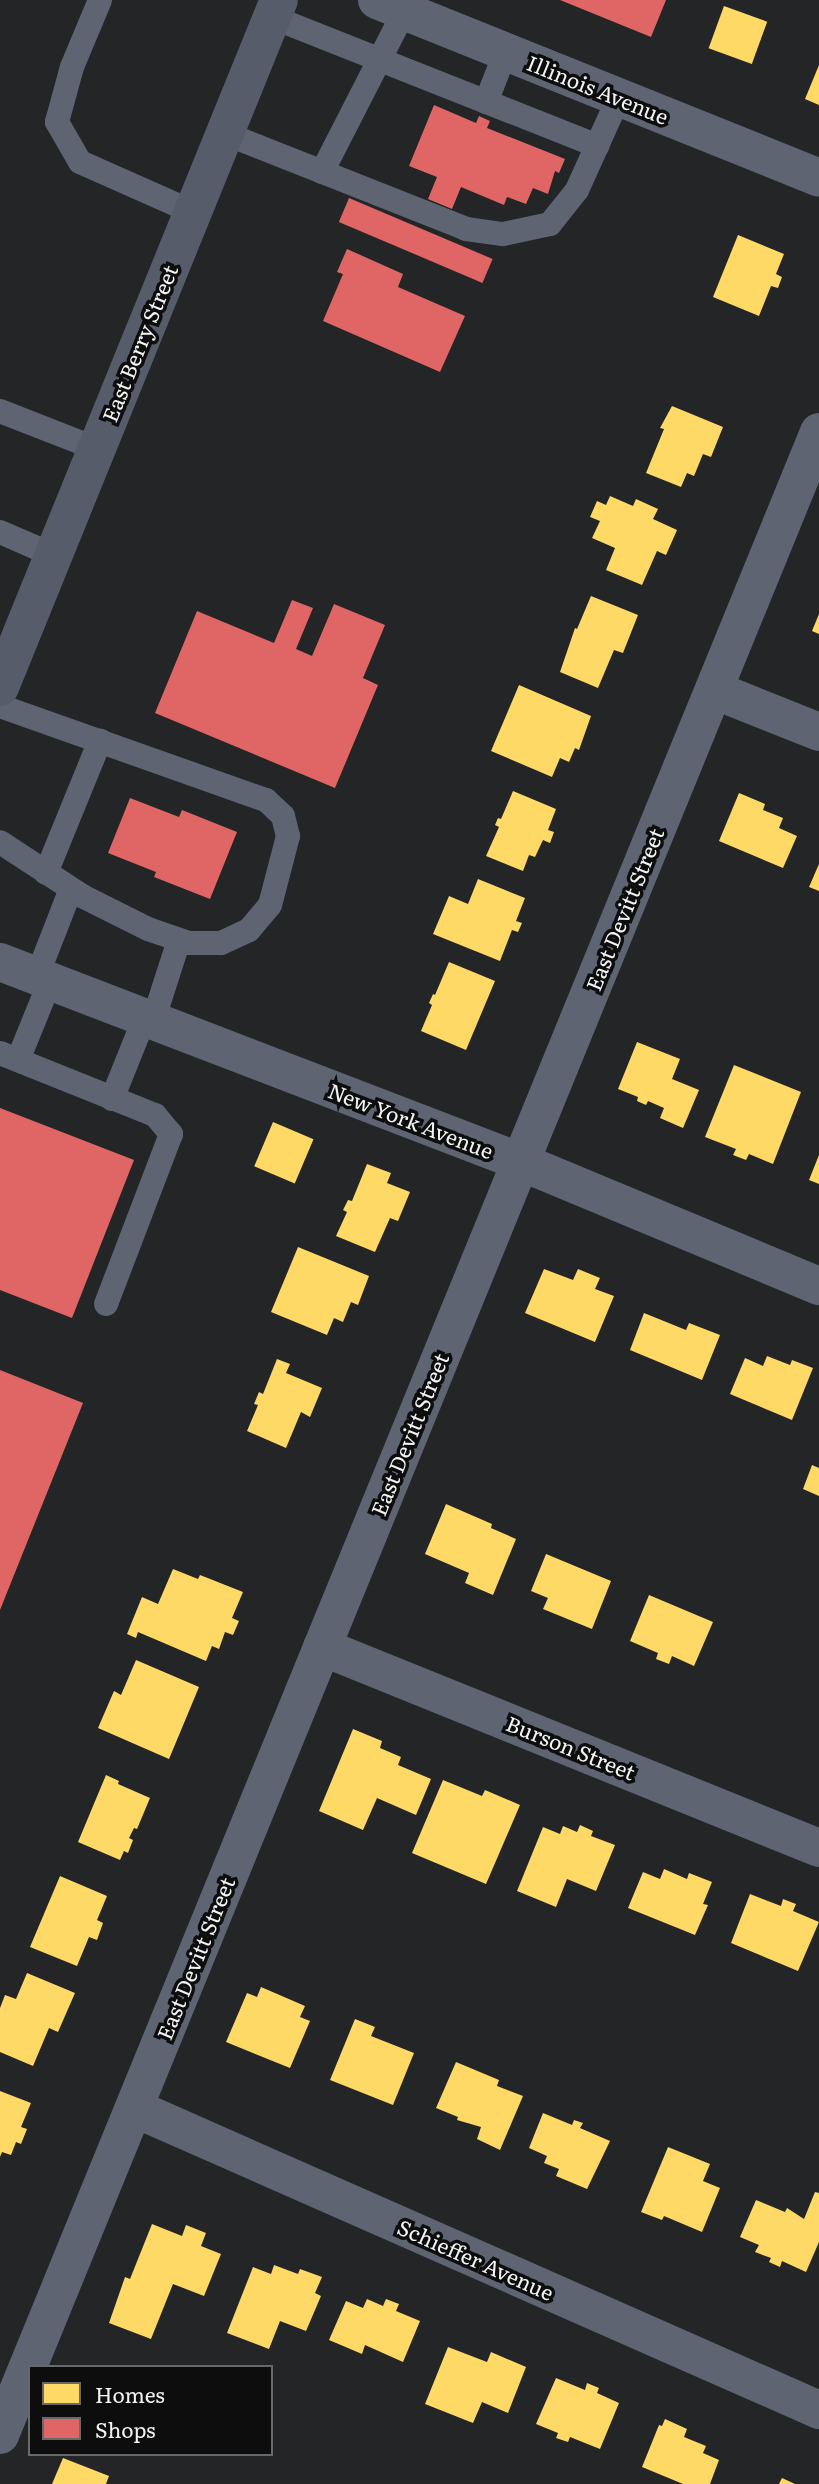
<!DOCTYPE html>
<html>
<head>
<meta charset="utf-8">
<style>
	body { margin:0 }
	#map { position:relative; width:819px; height:2484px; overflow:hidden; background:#242526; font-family:Literata,serif }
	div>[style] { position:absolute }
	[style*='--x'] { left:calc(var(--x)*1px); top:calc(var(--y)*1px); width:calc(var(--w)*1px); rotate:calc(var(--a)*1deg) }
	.homes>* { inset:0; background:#ffd966; transform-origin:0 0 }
	.shops>* { inset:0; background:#e06666; transform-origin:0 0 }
	.service>* { height:24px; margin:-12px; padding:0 12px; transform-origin:12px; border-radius:12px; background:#5e6472 }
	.minor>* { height:38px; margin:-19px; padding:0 19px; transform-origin:19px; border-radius:19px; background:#5e6472 }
	.secondary>* { height:38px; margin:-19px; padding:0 19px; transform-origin:19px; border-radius:19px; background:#575c6a }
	span { translate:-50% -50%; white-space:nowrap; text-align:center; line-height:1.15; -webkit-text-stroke:7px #0d0d0e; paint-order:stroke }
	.street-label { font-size:21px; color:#f3f4f5 }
	.legend { position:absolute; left:28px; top:2365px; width:245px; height:91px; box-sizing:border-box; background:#0d0d0e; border:2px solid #69696a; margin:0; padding:9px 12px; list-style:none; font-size:21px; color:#f3f4f5 }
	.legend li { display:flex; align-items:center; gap:14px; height:35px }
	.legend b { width:35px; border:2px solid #69696a }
</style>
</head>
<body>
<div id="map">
	<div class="homes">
		<i style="left:724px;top:6px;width:46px;height:45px;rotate:20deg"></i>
		<i style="clip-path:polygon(819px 65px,819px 105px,805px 99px)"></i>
		<i style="clip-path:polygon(738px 235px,784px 254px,776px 274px,782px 277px,778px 288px,771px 286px,759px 316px,713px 297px)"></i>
		<i style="clip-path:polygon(672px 406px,723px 427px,711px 457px,703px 454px,694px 476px,687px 473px,681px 487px,646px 473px,664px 429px,660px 428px)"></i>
		<i style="clip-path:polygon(610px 496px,633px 506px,636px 499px,658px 509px,653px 519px,677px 530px,666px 555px,657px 551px,642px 585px,606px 570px,615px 548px,592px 538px,600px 521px,590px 517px,597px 501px,606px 505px)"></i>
		<i style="clip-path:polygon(591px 596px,638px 615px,623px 653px,614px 650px,598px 688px,560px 672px,575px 628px,577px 629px)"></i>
		<i style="clip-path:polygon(819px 614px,819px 634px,812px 631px)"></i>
		<i style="clip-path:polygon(519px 685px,591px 716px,579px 750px,575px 748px,569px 762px,560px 758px,552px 777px,491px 751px)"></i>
		<i style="clip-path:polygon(513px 791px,556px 809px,548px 830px,554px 832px,550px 843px,543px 840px,535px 857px,529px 855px,523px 871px,486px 856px,499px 827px,495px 825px,498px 818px,501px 819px)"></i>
		<i style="clip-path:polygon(739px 793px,765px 804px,763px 810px,783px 818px,779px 828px,797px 836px,783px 868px,719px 841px)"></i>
		<i style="clip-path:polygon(819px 864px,819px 891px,809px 887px)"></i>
		<i style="clip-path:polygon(478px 879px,525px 898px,516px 921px,522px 923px,518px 932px,512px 930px,500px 961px,433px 934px,449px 896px,468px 904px)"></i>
		<i style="clip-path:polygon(449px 962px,495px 981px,466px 1050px,421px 1031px,432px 1005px,429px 1003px,433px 994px,435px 995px)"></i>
		<i style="clip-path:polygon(637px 1042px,680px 1059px,672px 1079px,699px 1090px,683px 1128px,660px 1118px,664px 1108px,648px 1101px,646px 1105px,637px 1101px,638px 1097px,618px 1089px)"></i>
		<i style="clip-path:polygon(734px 1065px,801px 1092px,773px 1164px,749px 1154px,746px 1160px,733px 1155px,736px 1149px,705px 1137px)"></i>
		<i style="left:273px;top:1122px;width:44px;height:48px;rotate:23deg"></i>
		<i style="clip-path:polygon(819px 1155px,819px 1184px,809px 1180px)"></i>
		<i style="clip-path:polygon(367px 1164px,391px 1173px,387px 1183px,410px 1192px,398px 1221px,390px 1218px,375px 1252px,336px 1236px,347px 1212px,343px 1210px,348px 1200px,352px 1201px)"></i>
		<i style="clip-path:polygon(298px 1247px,369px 1276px,358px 1305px,351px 1302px,343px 1322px,334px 1318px,327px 1335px,271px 1312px)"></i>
		<i style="clip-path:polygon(544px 1269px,573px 1280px,578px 1269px,600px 1278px,595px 1289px,614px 1296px,595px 1342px,525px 1313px)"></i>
		<i style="clip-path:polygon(644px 1313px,686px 1330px,689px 1323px,720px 1335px,702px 1380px,630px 1350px)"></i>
		<i style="clip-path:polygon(767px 1356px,790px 1365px,792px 1360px,813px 1368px,792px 1420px,730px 1394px,745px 1358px,763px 1366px)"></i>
		<i style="clip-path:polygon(277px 1359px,290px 1364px,286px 1373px,322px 1388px,310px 1417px,301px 1412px,286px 1448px,247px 1431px,258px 1405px,254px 1404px,259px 1392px,263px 1394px)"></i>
		<i style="clip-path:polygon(812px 1465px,819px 1468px,819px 1496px,803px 1489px)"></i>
		<i style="clip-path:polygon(446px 1504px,492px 1524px,491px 1528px,516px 1539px,493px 1595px,465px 1583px,469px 1573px,425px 1554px)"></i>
		<i style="clip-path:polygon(546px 1554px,611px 1581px,592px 1629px,543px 1609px,548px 1598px,531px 1591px)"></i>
		<i style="clip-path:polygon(173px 1569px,198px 1579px,200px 1575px,243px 1592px,232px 1618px,239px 1621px,233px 1635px,225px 1632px,219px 1649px,212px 1646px,206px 1661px,138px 1632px,136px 1638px,127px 1634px,142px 1597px,158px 1604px)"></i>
		<i style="clip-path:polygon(649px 1595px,713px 1622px,694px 1666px,672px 1656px,669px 1664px,656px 1659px,658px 1653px,630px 1641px)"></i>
		<i style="clip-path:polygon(136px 1660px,199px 1687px,169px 1759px,98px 1728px,114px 1691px,121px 1695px)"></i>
		<i style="clip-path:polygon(353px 1729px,382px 1741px,380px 1748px,401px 1757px,398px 1765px,431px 1779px,416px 1815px,377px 1798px,363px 1830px,319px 1811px)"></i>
		<i style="clip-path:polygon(106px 1775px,119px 1781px,118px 1784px,150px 1798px,137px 1829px,134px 1828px,129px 1838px,133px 1840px,128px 1853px,124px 1851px,120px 1860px,78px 1842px)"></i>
		<i style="clip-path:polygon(443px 1780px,482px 1796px,485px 1790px,520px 1805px,486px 1884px,412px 1853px)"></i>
		<i style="clip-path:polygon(580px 1825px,593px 1831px,591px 1836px,615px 1845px,596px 1891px,567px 1879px,556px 1907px,517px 1891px,543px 1827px,560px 1834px,563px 1826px,577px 1832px)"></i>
		<i style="clip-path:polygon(664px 1869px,687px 1879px,689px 1873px,712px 1882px,703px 1904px,708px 1905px,695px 1935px,628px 1908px,643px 1872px,660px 1879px)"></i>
		<i style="clip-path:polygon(60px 1876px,107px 1896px,97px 1920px,103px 1923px,97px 1940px,89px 1937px,77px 1966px,30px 1947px)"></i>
		<i style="clip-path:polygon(750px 1894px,781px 1906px,783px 1899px,796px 1904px,793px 1911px,819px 1922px,798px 1971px,731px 1943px)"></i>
		<i style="clip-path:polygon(27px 1973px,75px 1993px,58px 2032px,49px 2028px,33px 2066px,0 2052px,0 2008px,5px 1995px,16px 1999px)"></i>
		<i style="clip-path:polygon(261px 1987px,305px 2006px,300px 2017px,310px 2021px,290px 2068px,226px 2042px,247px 1993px,257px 1997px)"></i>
		<i style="clip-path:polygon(355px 2019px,375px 2027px,371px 2036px,414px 2053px,393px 2105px,330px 2080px)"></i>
		<i style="clip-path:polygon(456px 2062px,499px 2080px,497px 2086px,523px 2096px,500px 2150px,477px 2139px,481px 2127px,457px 2120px,458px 2117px,436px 2108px)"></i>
		<i style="clip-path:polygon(0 2091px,31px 2103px,21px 2127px,27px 2129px,21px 2144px,16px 2142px,11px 2155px,2px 2152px,0 2157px)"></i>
		<i style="clip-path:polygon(543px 2113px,572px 2125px,574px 2120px,583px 2123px,580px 2128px,610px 2141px,587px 2189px,556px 2176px,559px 2169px,544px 2163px,547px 2156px,529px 2148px)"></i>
		<i style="clip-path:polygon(668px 2147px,710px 2164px,703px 2181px,720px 2188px,702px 2232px,664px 2216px,662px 2220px,641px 2212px)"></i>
		<i style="clip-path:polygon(815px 2192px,819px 2193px,819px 2242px,806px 2272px,782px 2261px,780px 2267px,769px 2262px,771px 2258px,755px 2252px,759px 2245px,740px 2237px,756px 2200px,785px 2212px,787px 2208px,804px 2219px)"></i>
		<i style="clip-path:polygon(152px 2224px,182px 2236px,186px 2225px,206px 2233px,201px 2246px,221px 2254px,204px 2296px,173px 2284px,151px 2339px,109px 2323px,125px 2277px,130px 2279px)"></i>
		<i style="clip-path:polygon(274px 2265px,298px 2274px,300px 2269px,322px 2277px,315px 2293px,321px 2296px,306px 2331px,280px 2321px,269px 2349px,227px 2333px,253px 2267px,271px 2274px)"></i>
		<i style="clip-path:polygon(367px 2299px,383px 2306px,386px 2299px,399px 2304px,396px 2311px,420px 2321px,403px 2362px,365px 2345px,362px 2354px,329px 2340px,346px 2301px,363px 2308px)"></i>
		<i style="clip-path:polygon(448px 2347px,487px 2362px,491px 2352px,526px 2367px,508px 2413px,482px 2402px,473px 2423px,425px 2404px)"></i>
		<i style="clip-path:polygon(556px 2378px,585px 2390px,587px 2383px,599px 2388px,597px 2393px,619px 2403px,600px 2449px,570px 2437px,568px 2442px,556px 2438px,558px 2433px,536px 2424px)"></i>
		<i style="clip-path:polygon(665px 2419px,687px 2429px,684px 2437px,706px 2446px,703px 2453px,719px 2460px,710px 2484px,683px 2484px,642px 2467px,659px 2425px,662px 2426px)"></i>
		<i style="clip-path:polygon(63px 2458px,109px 2476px,106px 2484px,52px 2484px)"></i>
		<i style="clip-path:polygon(782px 2478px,795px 2484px,779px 2484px)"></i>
	</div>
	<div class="shops">
		<i style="clip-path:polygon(560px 0,666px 0,651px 37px)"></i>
		<i style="clip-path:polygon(434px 105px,476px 123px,479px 116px,490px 121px,487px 128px,565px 159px,559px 173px,555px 171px,548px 194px,533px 188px,526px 204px,507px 197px,504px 205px,461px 187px,452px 209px,428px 199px,437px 177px,409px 166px)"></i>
		<i style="left:349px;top:198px;width:156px;height:26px;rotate:23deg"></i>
		<i style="clip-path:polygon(347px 249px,403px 274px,398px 287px,465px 316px,440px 372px,323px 321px,343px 274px,337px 272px)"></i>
		<i style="clip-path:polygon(292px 600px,313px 608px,296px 649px,312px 656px,334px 604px,385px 625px,363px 678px,378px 685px,335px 788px,155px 713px,197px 611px,274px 643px)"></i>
		<i style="clip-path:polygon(130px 798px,179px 817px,182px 810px,237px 832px,210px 899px,154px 877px,156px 872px,108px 853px)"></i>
		<i style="clip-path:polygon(0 1108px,134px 1160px,72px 1318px,0 1290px)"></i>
		<i style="clip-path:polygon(0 1370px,83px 1403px,0 1610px)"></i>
	</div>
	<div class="service">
		<i style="--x:100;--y:0;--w:73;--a:112.7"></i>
		<i style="--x:72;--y:67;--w:57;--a:105.3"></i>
		<i style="--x:57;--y:122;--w:46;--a:60.1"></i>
		<i style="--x:80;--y:162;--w:124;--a:23.9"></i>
		<i style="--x:272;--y:17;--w:350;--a:21.6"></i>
		<i style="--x:486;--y:102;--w:55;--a:-68.6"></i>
		<i style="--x:224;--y:133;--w:260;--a:21.6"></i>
		<i style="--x:466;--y:229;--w:37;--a:8"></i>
		<i style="--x:503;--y:234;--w:48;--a:-12"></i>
		<i style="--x:550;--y:224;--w:43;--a:-51.5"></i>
		<i style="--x:577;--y:190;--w:102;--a:-65.7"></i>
		<i style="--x:322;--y:172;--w:180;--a:-62.9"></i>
		<i style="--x:0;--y:411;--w:104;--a:21.4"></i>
		<i style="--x:0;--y:532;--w:58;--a:23.5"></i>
		<i style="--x:0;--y:706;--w:282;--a:19.5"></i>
		<i style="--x:266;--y:800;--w:23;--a:43"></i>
		<i style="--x:283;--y:816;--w:21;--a:76"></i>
		<i style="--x:288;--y:836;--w:71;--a:104.6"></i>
		<i style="--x:270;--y:905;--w:33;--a:130"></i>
		<i style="--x:249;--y:930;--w:31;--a:155"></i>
		<i style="--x:221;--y:943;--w:32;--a:180"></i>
		<i style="--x:189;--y:943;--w:43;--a:-161.1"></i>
		<i style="--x:148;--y:929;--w:72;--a:-153.4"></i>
		<i style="--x:84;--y:897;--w:100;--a:-146.8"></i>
		<i style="--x:46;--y:873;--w:143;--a:-67.8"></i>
		<i style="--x:37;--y:976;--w:93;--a:-68.7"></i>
		<i style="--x:153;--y:1021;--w:85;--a:-72.2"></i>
		<i style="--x:0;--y:1053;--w:167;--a:21.8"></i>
		<i style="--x:155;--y:1115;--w:25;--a:50"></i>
		<i style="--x:171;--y:1134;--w:182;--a:110.9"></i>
		<i style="--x:18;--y:1060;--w:85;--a:-67.9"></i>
		<i style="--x:112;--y:1099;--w:88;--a:-68.1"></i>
	</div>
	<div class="minor">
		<i style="--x:377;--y:0;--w:476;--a:21.9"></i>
		<i style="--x:714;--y:690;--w:113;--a:21.8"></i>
		<i style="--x:0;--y:962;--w:558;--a:21"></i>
		<i style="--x:521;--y:1162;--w:323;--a:22.6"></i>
		<i style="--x:322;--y:1647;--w:536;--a:22.02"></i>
		<i style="--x:134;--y:2108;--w:749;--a:23.79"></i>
		<i style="--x:0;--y:2435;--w:2164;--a:-67.76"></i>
	</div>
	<div class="secondary">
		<i style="--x:0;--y:687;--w:741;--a:-67.9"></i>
	</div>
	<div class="street-label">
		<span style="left:598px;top:89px;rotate:22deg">Illinois Avenue</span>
		<span style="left:139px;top:343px;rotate:-68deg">East Berry Street</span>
		<span style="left:624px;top:909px;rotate:-68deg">East Devitt Street</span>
		<span style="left:411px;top:1120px;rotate:21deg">New York Avenue</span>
		<span style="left:409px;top:1434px;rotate:-68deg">East Devitt Street</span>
		<span style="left:571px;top:1747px;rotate:22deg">Burson Street</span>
		<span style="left:195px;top:1958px;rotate:-68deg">East Devitt Street</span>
		<span style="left:476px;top:2259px;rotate:24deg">Schieffer Avenue</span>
	</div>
	<ul class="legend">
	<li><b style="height:19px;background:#ffd966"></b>Homes</li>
	<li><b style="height:19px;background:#e06666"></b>Shops</li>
	</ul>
</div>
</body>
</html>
